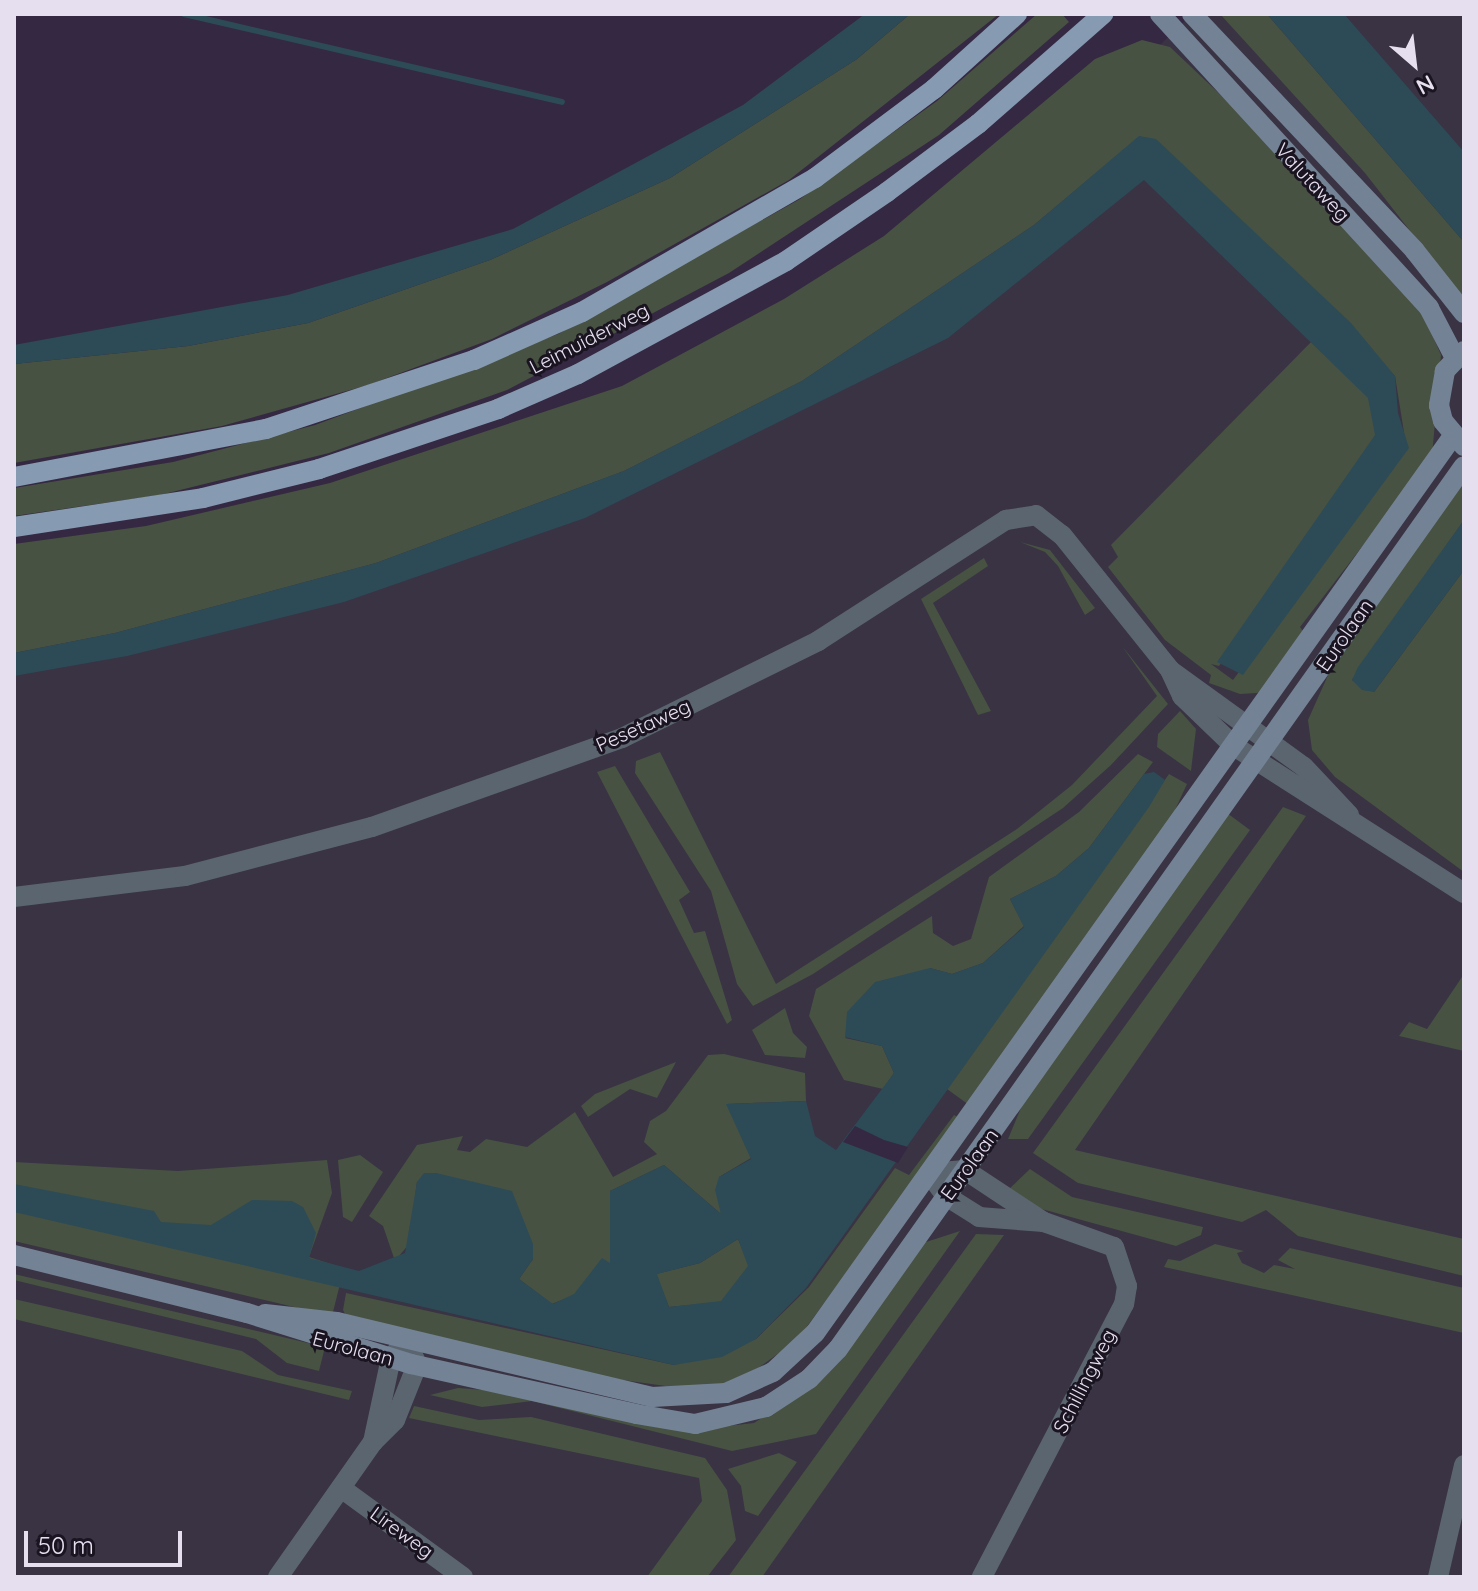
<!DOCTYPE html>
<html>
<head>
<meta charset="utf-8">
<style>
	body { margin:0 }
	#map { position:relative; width:1478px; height:1591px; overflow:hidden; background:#352842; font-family:Quicksand,sans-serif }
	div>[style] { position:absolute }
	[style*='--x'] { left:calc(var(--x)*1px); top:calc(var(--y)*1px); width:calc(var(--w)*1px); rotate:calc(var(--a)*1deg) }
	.industrial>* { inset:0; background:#393344 }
	.green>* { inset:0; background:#475242 }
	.water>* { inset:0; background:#2d4b56 }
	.pier>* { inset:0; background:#352842 }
	.stream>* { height:6px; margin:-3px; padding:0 3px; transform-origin:3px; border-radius:3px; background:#2d4b56 }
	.minor>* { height:20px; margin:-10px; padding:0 10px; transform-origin:10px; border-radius:10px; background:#5b6570 }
	.secondary>* { height:20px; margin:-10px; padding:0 10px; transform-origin:10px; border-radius:10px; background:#738395 }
	.primary>* { height:20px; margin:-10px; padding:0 10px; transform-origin:10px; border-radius:10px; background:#869ab1 }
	span { translate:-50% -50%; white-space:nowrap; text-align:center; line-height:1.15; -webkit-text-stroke:6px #1a1420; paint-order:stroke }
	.street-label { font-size:20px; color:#e6dff0 }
	.frame { position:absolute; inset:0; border:16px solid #e6dff0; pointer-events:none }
	.north { position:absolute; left:1374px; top:24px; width:80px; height:80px; -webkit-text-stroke:6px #1a1420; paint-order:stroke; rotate:152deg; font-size:22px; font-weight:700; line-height:32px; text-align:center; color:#e6dff0 }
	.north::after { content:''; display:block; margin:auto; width:28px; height:36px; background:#e6dff0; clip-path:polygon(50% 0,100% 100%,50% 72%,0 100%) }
	.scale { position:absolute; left:24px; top:1531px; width:158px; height:36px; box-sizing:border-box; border:4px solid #e6dff0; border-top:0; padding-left:10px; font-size:24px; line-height:28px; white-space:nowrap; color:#e6dff0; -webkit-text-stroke:6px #1a1420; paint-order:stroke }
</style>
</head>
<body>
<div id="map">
	<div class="industrial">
		<i style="clip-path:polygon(1192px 14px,1464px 14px,1464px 1577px,14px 1577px,14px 629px,901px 296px)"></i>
	</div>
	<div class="green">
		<i style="clip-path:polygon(910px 14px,999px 14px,789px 180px,607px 282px,492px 339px,368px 385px,222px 426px,14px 463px,14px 364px,188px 346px,308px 323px,490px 260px,670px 178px,857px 59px)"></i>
		<i style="clip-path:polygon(1037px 14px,1062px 14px,1069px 22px,939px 135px,729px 273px,507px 390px,329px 453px,160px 495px,14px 516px,14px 488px,173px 462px,315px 425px,558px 334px,800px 199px,937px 101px)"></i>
		<i style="clip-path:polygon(1220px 14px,1267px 14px,1464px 242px,1464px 300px,1365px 173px)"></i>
		<i style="clip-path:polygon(1142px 40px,1170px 47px,1262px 134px,1424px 316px,1441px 355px,1432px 456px,1300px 627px,1305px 634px,1271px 685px,1257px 693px,1240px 694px,1209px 683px,1211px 675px,1165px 640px,1108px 567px,1118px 557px,1111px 545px,1314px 339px,1367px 392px,1378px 438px,1219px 666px,1211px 664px,1233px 680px,1406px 445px,1395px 376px,1140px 136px,1034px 225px,802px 381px,624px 471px,376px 563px,115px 633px,14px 653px,14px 544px,146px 526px,330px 483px,622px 386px,784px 299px,884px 236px,1095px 59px)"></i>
		<i style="clip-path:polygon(1464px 478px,1464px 520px,1352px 680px,1374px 692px,1464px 570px,1464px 872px,1335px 777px,1312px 750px,1308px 720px,1337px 655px)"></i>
		<i style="clip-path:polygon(1020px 542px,1050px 550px,1095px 608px,1085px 615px,1058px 566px,1045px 552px)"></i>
		<i style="clip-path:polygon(984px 558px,988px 566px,933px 603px,991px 711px,978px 715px,921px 599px)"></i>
		<i style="clip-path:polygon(1122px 646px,1168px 704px,1111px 765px,1063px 808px,813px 974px,753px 1006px,737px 984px,711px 891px,635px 773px,636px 761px,660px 752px,776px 984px,1017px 829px,1072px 785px,1157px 696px)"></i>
		<i style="clip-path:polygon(1180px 711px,1196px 729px,1191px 771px,1157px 747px,1158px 734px)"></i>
		<i style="clip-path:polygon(1138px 754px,1153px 762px,1089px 848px,1056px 876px,1010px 899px,1024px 926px,983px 963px,952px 974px,930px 968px,845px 1038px,882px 1046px,894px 1073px,883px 1089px,844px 1080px,809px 1016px,816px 989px,932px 916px,933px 933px,953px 946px,971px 939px,989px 877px,1079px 812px)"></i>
		<i style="clip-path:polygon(615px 766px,690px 892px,679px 900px,694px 933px,705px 931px,732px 1020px,727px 1024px,597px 772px)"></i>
		<i style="clip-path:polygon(1169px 774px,1187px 784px,1169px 823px,969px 1105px,947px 1089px)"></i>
		<i style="clip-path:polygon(1283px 807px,1306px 816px,1075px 1150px,1464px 1239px,1464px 1276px,1298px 1236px,1266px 1210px,1242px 1222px,1078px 1183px,1033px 1153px)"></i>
		<i style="clip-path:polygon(1227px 813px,1250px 830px,1028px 1139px,1008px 1139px,1023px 1103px)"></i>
		<i style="clip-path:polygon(1464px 974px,1464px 1051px,1399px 1036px,1409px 1022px,1427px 1029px)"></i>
		<i style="clip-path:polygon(785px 1008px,793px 1033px,807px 1047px,805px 1058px,765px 1055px,752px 1030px)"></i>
		<i style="clip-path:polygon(724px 1054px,805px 1073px,806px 1101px,727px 1104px,751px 1158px,719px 1177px,721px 1214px,664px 1165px,610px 1191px,610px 1264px,574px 1295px,552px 1304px,519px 1279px,533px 1259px,524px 1223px,436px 1173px,417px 1182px,409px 1244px,395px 1261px,383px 1226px,369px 1216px,417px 1145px,463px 1136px,457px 1150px,470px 1152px,486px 1139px,527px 1147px,575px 1112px,613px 1177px,657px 1154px,644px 1142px,650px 1121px,666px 1111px,708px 1055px)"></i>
		<i style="clip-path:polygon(676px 1062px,657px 1098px,630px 1089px,588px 1117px,581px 1106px,595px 1094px)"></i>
		<i style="clip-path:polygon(954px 1115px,960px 1118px,797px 1340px,758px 1368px,720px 1385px,680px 1388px,601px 1377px,348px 1320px,343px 1310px,346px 1293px,674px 1365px,756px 1339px,809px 1287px,895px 1168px,909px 1175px)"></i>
		<i style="clip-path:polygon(360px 1155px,383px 1172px,352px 1222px,343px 1217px,338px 1160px)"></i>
		<i style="clip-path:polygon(327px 1160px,332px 1193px,309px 1257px,344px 1268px,332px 1316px,14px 1241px,14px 1162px,178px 1171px)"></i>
		<i style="clip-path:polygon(1030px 1169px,1072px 1197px,1203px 1227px,1201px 1235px,1176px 1246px,1038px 1208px,1008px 1190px)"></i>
		<i style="clip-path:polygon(960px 1231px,816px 1434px,732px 1451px,532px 1401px,482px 1407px,430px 1395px,458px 1388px,515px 1392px,690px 1430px,754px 1423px,819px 1381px,923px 1243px)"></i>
		<i style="clip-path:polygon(976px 1234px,1004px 1235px,762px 1577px,728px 1577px)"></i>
		<i style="clip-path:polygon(738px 1239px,749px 1266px,721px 1302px,669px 1307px,656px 1274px,700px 1263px)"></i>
		<i style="clip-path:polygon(1215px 1244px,1244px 1251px,1237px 1253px,1242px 1263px,1264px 1273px,1274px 1265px,1295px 1269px,1278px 1260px,1290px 1248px,1464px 1288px,1464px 1333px,1164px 1267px,1168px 1259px,1180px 1261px)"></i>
		<i style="clip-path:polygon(14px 1274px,325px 1347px,319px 1371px,287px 1363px,256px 1339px,14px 1280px)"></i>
		<i style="clip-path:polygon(14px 1299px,242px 1351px,278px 1375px,352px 1391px,349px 1400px,14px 1319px)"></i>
		<i style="clip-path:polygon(414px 1406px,479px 1420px,531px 1417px,705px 1458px,727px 1490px,736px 1540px,707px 1577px,647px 1577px,702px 1501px,699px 1478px,409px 1418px)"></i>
		<i style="clip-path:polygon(779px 1453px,797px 1462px,758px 1516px,745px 1511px,741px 1486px,728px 1469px)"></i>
	</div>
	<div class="water">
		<i style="clip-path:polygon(865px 14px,910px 14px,857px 59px,670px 178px,490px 260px,308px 323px,188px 346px,14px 364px,14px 345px,288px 295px,513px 229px,743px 105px)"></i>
		<i style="clip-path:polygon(1267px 14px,1344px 14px,1464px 152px,1464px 242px)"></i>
		<i style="clip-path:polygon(1139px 136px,1156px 139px,1351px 323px,1395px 376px,1398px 413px,1409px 448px,1243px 675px,1217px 662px,1375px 435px,1368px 398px,1144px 180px,948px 338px,585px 518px,344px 602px,127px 656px,14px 676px,14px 653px,115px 633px,376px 563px,624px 471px,802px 381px,1034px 225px)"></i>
		<i style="clip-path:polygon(1464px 520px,1464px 570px,1374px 692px,1362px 690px,1352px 680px,1358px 667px)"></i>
		<i style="clip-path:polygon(evenodd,1154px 772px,1165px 780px,1149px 807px,806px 1288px,756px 1339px,722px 1357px,674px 1365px,14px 1212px,14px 1184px,154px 1211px,161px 1222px,211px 1225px,252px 1200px,292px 1201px,303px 1207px,316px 1233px,309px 1258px,359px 1271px,405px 1253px,417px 1182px,424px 1173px,436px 1173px,512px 1191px,533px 1244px,533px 1259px,519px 1279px,553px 1304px,574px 1294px,602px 1258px,610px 1263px,610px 1191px,664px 1165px,721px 1214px,715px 1190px,719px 1177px,751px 1159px,726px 1104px,806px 1101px,815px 1136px,836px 1150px,894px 1073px,882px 1046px,845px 1037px,847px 1012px,875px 982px,930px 968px,952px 974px,983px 963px,1024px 927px,1010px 899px,1056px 876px,1089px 848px,1144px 774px,1154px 772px,738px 1239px,748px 1266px,721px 1301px,669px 1307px,657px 1274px,700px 1263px,738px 1239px)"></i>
	</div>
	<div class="pier">
		<i style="clip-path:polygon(855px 1126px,884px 1140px,908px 1147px,898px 1163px,843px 1142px)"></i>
	</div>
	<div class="stream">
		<i style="--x:184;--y:14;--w:388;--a:13.1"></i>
	</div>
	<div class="minor">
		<i style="--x:1170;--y:670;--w:165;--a:35.9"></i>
		<i style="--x:1304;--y:767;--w:66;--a:46.8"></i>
		<i style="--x:14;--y:897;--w:172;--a:-7"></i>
		<i style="--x:185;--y:876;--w:193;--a:-14.7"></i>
		<i style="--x:372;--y:827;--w:265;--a:-19.6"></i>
		<i style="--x:622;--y:738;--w:219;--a:-26.3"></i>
		<i style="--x:818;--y:641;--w:224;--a:-32.8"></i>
		<i style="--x:1006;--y:520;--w:30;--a:-9"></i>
		<i style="--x:1036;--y:515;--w:33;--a:38"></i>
		<i style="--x:1062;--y:535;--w:173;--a:51.3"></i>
		<i style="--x:1170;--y:670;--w:29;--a:65"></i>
		<i style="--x:1182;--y:696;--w:72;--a:43.9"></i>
		<i style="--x:1234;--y:746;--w:273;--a:32.6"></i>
		<i style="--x:929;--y:1173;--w:36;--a:-5"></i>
		<i style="--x:965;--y:1170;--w:95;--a:33.4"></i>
		<i style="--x:1044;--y:1222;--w:74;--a:19.7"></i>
		<i style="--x:1114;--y:1247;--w:41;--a:71.6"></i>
		<i style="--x:1127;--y:1286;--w:18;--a:99"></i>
		<i style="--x:1124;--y:1304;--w:308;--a:117.5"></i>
		<i style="--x:929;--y:1173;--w:29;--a:54"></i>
		<i style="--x:946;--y:1196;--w:39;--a:32"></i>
		<i style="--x:979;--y:1217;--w:65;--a:4.4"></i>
		<i style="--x:341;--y:1488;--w:151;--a:36.1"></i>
		<i style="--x:278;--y:1577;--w:165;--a:-54.9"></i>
		<i style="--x:373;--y:1442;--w:31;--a:-45"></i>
		<i style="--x:395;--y:1420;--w:59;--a:-68.2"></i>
		<i style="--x:417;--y:1365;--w:27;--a:-112"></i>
		<i style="--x:407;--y:1340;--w:24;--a:132"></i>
		<i style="--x:391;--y:1358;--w:86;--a:102.1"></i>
		<i style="--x:1438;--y:1577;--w:115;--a:-76.9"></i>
	</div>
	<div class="secondary">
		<i style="--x:1160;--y:14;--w:398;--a:47.5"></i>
		<i style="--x:1429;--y:308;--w:56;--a:62.5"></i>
		<i style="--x:1192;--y:14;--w:325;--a:46.7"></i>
		<i style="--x:1415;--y:251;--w:79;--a:51.7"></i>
		<i style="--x:1464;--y:351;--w:28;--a:134"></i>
		<i style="--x:1445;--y:371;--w:35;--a:100"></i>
		<i style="--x:1439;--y:405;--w:16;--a:76"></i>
		<i style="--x:1443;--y:421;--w:33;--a:50"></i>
		<i style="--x:14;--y:1255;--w:240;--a:14"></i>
		<i style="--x:247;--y:1313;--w:172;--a:17.3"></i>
		<i style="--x:411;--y:1364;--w:230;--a:12.5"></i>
		<i style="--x:636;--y:1414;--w:60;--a:9.6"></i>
		<i style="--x:695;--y:1424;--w:73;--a:-13.5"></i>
		<i style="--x:766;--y:1407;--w:51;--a:-33.1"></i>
		<i style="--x:809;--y:1379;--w:42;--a:-46"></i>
		<i style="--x:838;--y:1349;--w:1082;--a:-54.67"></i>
		<i style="--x:265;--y:1314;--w:72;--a:6.3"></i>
		<i style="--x:337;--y:1322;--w:324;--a:13.4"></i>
		<i style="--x:652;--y:1397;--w:74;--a:-3.1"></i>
		<i style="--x:726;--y:1393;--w:51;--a:-24.1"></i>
		<i style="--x:773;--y:1372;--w:57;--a:-42.9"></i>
		<i style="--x:815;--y:1333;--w:1101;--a:-54.58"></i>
	</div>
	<div class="primary">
		<i style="--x:14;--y:477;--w:257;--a:-10.8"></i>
		<i style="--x:266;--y:429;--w:219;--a:-18.4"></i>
		<i style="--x:474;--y:360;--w:118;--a:-24"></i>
		<i style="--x:582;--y:312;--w:269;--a:-29.9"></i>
		<i style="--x:815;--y:178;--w:149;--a:-36.8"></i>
		<i style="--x:934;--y:89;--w:112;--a:-42.1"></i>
		<i style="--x:14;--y:527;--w:191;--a:-8.7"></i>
		<i style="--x:203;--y:498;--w:120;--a:-14"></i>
		<i style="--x:319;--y:469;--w:189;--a:-18.5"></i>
		<i style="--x:498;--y:409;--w:87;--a:-23.6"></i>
		<i style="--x:578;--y:374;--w:237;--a:-28.5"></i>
		<i style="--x:786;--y:261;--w:122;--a:-34.3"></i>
		<i style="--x:887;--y:192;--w:114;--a:-36.8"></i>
		<i style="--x:978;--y:124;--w:167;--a:-41.3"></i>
	</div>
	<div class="street-label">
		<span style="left:1313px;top:182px;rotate:47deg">Valutaweg</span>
		<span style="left:589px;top:338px;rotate:-27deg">Leimuiderweg</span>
		<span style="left:1344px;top:635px;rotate:-55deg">Eurolaan</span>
		<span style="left:643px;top:725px;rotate:-24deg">Pesetaweg</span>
		<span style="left:969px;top:1164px;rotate:-54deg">Eurolaan</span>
		<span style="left:353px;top:1348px;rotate:15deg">Eurolaan</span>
		<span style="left:1084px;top:1381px;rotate:-63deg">Schillingweg</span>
		<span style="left:402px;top:1532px;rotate:36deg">Lireweg</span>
	</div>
	<div class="frame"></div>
	<div class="north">N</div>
	<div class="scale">50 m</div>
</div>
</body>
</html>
